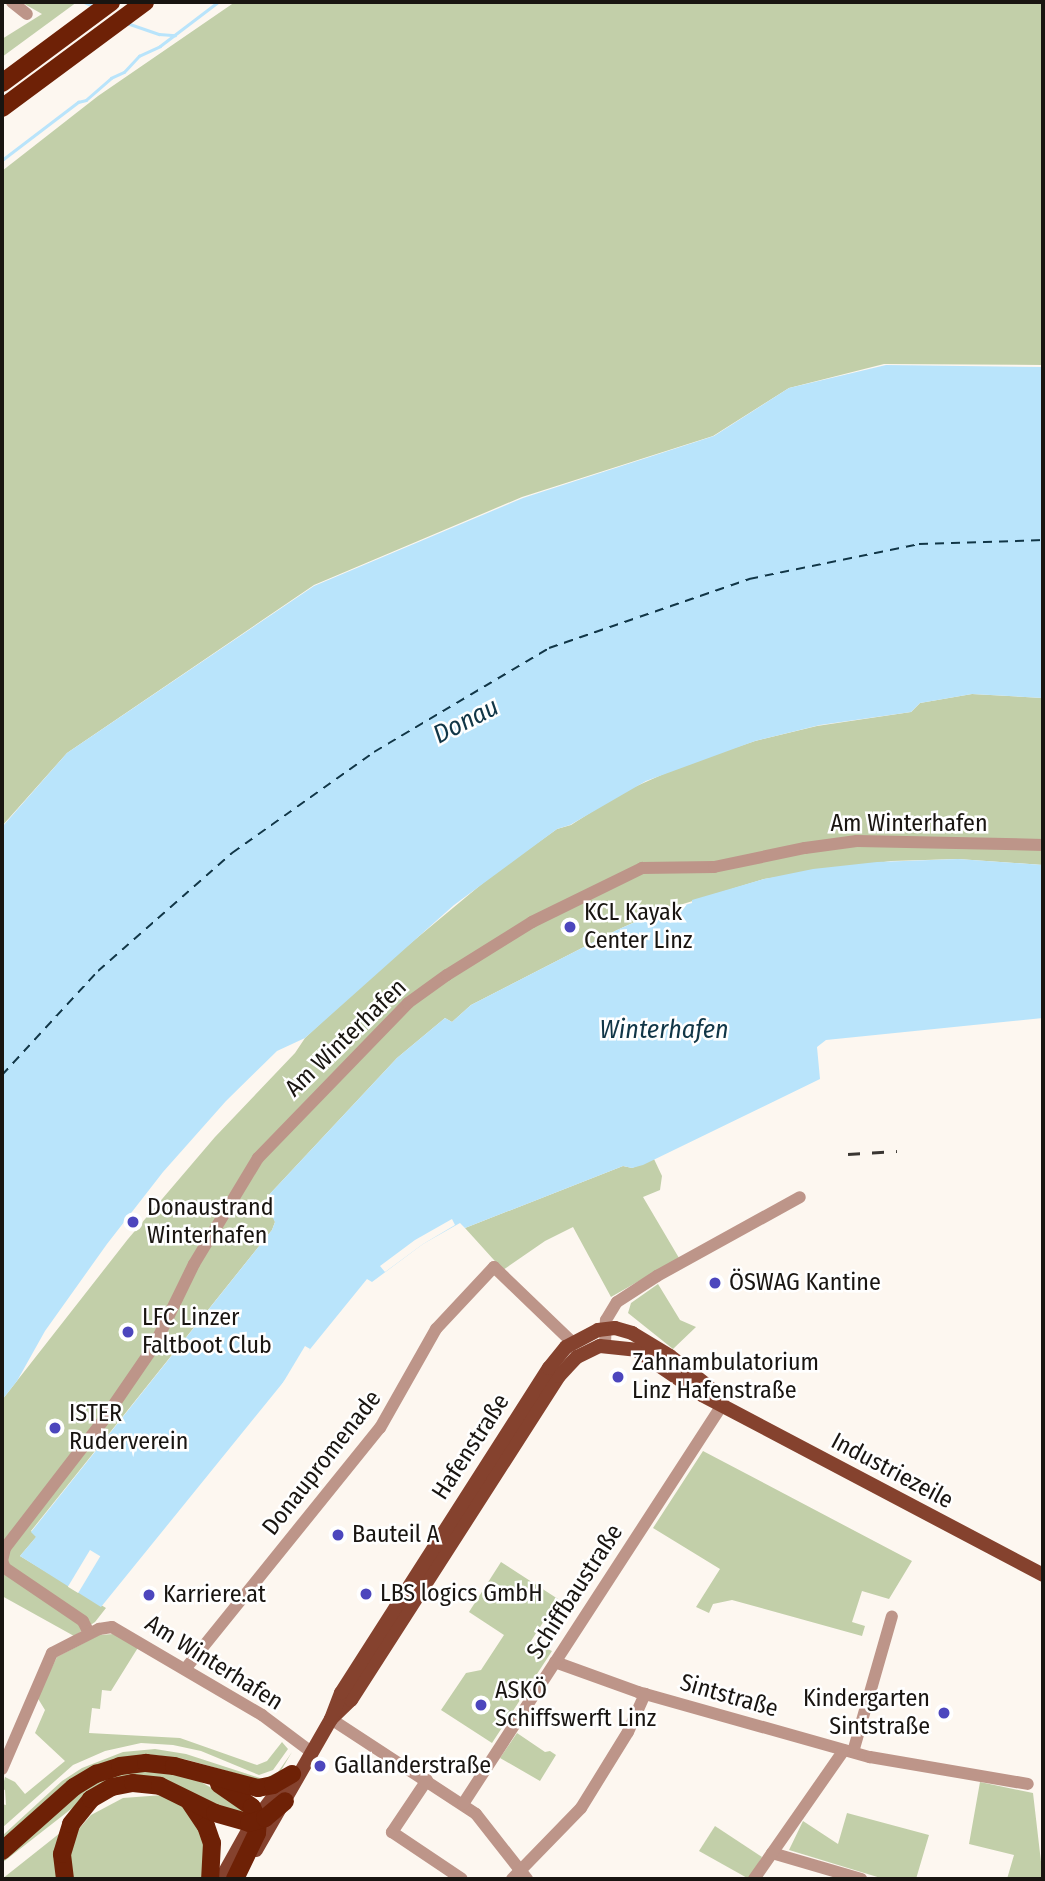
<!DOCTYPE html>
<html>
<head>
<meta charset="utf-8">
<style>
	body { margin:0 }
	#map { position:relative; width:1045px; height:1881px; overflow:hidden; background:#fdf7f0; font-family:"Fira Sans Condensed",sans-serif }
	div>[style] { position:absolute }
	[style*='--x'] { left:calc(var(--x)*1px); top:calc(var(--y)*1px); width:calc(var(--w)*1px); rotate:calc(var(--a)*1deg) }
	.green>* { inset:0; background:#c2cfa9 }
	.water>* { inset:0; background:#b9e4fb }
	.pier>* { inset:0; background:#fdf7f0; transform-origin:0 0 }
	.stream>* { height:2.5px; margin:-1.25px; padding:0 1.25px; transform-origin:1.25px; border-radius:1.25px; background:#b9e4fb }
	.ferry>* { height:2px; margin-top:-1px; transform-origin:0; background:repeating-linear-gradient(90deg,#113647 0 9px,transparent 0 16px) }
	.minor>* { height:12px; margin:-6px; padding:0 6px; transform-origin:6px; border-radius:6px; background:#bd9589 }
	.major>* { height:14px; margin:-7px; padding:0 7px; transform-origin:7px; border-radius:7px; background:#85422e }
	.highway>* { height:18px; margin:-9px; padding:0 9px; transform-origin:9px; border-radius:9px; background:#6e2106 }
	.rail>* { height:2.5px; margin-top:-1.25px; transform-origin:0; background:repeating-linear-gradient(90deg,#3a3632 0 12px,transparent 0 24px) }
	.dots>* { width:19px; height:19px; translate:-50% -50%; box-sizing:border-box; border:4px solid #fff; border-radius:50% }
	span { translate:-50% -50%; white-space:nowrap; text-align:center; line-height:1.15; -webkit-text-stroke:5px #fff; paint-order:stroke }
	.street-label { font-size:24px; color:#191511 }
	.poi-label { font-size:24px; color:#191511 }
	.left { translate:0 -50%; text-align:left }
	.right { translate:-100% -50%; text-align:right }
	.water-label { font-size:26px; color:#113647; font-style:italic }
	.frame { position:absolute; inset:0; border:4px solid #191511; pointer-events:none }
</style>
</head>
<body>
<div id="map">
	<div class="green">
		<i style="clip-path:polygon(21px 2px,77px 2px,2px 57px,2px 39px,42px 14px)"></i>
		<i style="clip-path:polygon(235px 2px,1043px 2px,1043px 365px,884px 364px,789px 388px,713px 436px,522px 497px,314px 585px,67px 753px,2px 826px,2px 171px,98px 96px)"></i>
		<i style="clip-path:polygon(972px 694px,1043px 698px,1043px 865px,958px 859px,891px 861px,764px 879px,657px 912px,617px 930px,471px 1005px,452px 1022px,445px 1018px,397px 1058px,267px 1197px,275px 1222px,272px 1230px,31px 1531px,37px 1536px,20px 1556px,106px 1608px,95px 1622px,74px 1636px,2px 1596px,2px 1400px,128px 1239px,215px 1137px,295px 1053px,305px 1038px,370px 977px,495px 873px,557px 829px,571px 825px,621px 793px,686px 764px,755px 741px,817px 726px,911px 712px,920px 703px)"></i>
		<i style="clip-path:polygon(654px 1159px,662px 1176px,660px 1190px,643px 1197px,679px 1258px,611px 1297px,573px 1227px,545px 1241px,503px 1270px,465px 1228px,623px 1166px,632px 1168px)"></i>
		<i style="clip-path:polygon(658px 1284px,680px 1320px,696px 1327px,673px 1349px,628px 1313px,631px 1303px)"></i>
		<i style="clip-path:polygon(703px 1451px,912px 1561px,889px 1599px,862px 1591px,852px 1622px,865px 1626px,862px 1636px,732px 1600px,713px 1604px,709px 1613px,696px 1607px,720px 1569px,653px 1528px)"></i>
		<i style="clip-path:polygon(501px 1562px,558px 1599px,531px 1641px,552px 1651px,492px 1743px,441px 1710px,466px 1673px,481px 1670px,504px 1635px,469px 1612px)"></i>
		<i style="clip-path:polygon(113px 1634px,139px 1646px,111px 1691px,102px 1690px,100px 1709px,92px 1708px,89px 1733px,180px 1738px,257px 1765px,267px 1761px,282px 1742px,288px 1749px,273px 1770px,259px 1775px,201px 1751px,173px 1745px,141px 1743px,105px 1751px,73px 1765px,2px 1828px,2px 1804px,6px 1805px,5px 1790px,2px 1789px,5px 1777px,15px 1782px,25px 1794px,65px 1761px,35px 1733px,45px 1710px,37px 1697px,57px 1657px,99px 1635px)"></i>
		<i style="clip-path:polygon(517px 1733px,545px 1752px,550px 1751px,556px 1755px,540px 1781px,500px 1758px)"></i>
		<i style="clip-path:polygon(155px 1749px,186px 1754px,263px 1779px,278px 1772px,292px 1752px,279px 1774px,267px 1782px,184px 1759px,154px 1755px,123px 1758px,2px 1844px,2px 1836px,62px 1781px,82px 1768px,123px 1752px)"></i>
		<i style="clip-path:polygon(145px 1769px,173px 1772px,201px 1782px,245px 1807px,247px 1818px,193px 1795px,98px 1788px,2px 1863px,2px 1859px,61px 1806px,98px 1779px)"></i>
		<i style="clip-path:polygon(980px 1782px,1033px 1793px,1043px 1879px,1007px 1879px,1014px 1855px,969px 1844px)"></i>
		<i style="clip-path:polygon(163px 1795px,180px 1800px,205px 1834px,206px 1879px,70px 1879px,70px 1839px,91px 1815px,123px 1798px)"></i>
		<i style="clip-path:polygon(847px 1813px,929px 1835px,916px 1879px,884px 1879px,789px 1850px,803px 1821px,838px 1844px)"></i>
		<i style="clip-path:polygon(715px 1826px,762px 1857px,749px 1879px,699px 1851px)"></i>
		<i style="clip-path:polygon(60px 1833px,55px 1855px,57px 1879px,2px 1879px)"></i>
	</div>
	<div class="water">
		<i style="clip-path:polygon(886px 365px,1043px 367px,1043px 698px,972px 694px,920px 703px,911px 712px,820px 725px,755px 741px,646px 781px,570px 825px,557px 829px,454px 905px,305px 1038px,277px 1051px,226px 1101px,163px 1172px,107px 1244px,45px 1331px,17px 1381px,2px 1400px,2px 827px,67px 753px,314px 586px,523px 498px,714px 436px,789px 388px)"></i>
		<i style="clip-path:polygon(958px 859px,1043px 865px,1043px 1018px,826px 1040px,817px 1047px,820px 1079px,643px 1165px,632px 1168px,623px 1166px,465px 1228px,460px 1223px,423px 1244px,372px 1282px,367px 1279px,101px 1607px,20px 1556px,36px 1537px,31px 1532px,272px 1230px,275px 1222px,266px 1204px,267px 1197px,397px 1058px,445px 1018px,452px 1022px,471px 1005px,617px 930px,658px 912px,692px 903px,692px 900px,764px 879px,813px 869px,877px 862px)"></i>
	</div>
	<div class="pier">
		<i style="clip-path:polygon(452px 1219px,455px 1225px,423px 1244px,385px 1272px,380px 1266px,415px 1240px)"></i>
		<i style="left:305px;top:1346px;width:6px;height:318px;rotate:31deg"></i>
		<i style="left:90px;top:1550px;width:12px;height:43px;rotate:31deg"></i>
	</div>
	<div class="stream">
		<i style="--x:84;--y:2;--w:10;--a:24"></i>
		<i style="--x:127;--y:23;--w:34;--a:19"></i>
		<i style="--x:159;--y:34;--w:16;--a:4"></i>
		<i style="--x:2;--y:160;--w:96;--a:-37.3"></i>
		<i style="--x:78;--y:102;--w:8;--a:-14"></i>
		<i style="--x:86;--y:100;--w:33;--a:-41"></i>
		<i style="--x:111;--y:78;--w:14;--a:-25"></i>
		<i style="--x:124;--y:72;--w:22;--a:-47"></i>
		<i style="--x:139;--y:56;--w:23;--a:-25"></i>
		<i style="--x:160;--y:46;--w:73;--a:-37.2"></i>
	</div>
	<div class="ferry">
		<i style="--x:2;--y:1075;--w:142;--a:-47.3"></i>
		<i style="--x:98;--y:971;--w:179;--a:-41.4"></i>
		<i style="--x:232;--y:853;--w:174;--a:-35.4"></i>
		<i style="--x:374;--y:752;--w:204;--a:-30.7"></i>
		<i style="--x:549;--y:648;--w:212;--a:-19"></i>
		<i style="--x:749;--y:579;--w:174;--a:-11.6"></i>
		<i style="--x:919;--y:544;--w:124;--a:-1.8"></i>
	</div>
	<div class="minor">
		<i style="--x:12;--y:2;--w:19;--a:39"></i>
		<i style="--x:605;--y:1345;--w:25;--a:-88"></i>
		<i style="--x:606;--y:1320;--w:21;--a:-59"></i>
		<i style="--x:617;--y:1302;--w:48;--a:-33"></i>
		<i style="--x:657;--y:1276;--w:163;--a:-28.9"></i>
		<i style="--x:89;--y:1633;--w:13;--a:-117"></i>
		<i style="--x:83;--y:1621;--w:94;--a:-145.8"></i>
		<i style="--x:5;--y:1568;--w:8;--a:-113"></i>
		<i style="--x:2;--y:1561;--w:13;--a:-77"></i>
		<i style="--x:5;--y:1548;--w:159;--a:-52.4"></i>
		<i style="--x:102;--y:1422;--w:92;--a:-55.6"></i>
		<i style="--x:154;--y:1346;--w:91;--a:-64"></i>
		<i style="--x:194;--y:1264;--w:124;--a:-58.9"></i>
		<i style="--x:258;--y:1158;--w:216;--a:-45.9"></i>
		<i style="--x:408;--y:1003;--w:48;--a:-35.7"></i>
		<i style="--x:447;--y:975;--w:100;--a:-31.9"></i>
		<i style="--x:532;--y:922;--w:123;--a:-26.1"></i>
		<i style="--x:642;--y:868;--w:72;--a:-0.8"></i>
		<i style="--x:714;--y:867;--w:93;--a:-11.8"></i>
		<i style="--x:805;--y:848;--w:52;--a:-7.7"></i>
		<i style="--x:857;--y:841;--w:186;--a:1.2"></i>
		<i style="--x:555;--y:1662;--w:88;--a:19.9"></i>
		<i style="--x:638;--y:1692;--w:241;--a:15.7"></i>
		<i style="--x:870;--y:1757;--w:160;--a:9.7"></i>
		<i style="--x:186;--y:1668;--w:309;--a:-51.1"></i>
		<i style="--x:380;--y:1428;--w:114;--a:-60.5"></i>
		<i style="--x:436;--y:1329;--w:85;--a:-46.9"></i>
		<i style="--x:494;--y:1267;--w:108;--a:43.9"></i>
		<i style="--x:331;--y:1719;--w:173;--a:33.2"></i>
		<i style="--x:476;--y:1814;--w:83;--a:51.9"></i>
		<i style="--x:853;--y:1752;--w:141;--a:-74"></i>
		<i style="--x:2;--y:1769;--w:126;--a:-66.7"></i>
		<i style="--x:52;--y:1653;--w:53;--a:-27.1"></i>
		<i style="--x:99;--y:1629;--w:13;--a:-9"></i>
		<i style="--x:112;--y:1627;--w:174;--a:30.4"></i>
		<i style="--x:262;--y:1715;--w:60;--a:36.9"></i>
		<i style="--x:427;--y:1780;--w:63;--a:123.9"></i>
		<i style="--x:392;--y:1832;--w:84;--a:33.9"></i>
		<i style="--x:463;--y:1804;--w:478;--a:-57"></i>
		<i style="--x:772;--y:1853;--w:93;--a:16.3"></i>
		<i style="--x:512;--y:1879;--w:99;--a:-45.8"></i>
		<i style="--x:581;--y:1808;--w:89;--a:-58.3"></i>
		<i style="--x:628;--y:1732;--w:42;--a:-65.9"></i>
		<i style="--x:754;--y:1879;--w:157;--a:-55.1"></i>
	</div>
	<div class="major">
		<i style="--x:331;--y:1719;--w:28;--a:-44"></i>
		<i style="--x:351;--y:1700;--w:385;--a:-57.3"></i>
		<i style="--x:559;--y:1376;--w:26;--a:-47"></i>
		<i style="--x:577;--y:1357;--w:25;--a:-26"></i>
		<i style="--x:600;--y:1346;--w:36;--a:6"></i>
		<i style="--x:636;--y:1350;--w:80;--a:34.3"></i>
		<i style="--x:702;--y:1395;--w:386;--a:27.8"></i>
		<i style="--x:256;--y:1850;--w:151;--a:-60.2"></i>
		<i style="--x:331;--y:1719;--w:28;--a:-69"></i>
		<i style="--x:341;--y:1693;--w:386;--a:-57.4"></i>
		<i style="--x:549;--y:1368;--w:27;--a:-51"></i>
		<i style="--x:566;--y:1347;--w:36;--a:-28"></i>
		<i style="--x:598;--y:1330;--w:17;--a:-7"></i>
		<i style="--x:615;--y:1328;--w:18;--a:16"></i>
		<i style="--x:632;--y:1333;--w:44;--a:31.2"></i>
		<i style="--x:670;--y:1356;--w:48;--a:38.3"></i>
		<i style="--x:708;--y:1386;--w:18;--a:47"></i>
		<i style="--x:221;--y:1879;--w:57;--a:-60.8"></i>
		<i style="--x:249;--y:1829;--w:63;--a:-52.8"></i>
	</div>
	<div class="highway">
		<i style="--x:2;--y:83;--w:136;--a:-36.6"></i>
		<i style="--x:2;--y:108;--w:178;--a:-36.5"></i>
		<i style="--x:219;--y:1784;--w:40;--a:34.9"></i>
		<i style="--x:252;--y:1807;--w:15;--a:67"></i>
		<i style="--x:258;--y:1821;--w:12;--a:95"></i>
		<i style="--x:257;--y:1833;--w:51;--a:115.6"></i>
		<i style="--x:189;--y:1801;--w:30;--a:56"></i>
		<i style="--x:206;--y:1826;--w:18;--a:71"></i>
		<i style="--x:212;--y:1843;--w:36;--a:93"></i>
		<i style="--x:2;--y:1851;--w:96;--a:-41.6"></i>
		<i style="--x:74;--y:1787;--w:26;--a:-31"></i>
		<i style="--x:96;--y:1774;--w:25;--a:-18"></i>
		<i style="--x:120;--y:1766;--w:26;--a:-7"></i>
		<i style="--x:146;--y:1763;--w:28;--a:6"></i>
		<i style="--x:174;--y:1766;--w:87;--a:14.7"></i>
		<i style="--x:258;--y:1788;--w:15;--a:-11"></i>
		<i style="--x:273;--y:1785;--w:22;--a:-30"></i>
		<i style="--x:65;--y:1879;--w:25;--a:-97"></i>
		<i style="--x:62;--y:1854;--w:31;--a:-73"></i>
		<i style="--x:71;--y:1824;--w:32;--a:-51"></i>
		<i style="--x:91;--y:1799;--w:24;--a:-30"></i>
		<i style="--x:112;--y:1787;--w:21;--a:-11"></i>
		<i style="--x:133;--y:1783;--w:27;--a:6"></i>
		<i style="--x:160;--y:1786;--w:61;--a:26.1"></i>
		<i style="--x:215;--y:1813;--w:35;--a:16"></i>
		<i style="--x:249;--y:1823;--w:17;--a:-17"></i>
		<i style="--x:265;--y:1818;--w:26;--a:-40"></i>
	</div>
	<div class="rail">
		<i style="--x:848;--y:1154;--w:49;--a:-3.5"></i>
	</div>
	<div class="dots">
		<i style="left:570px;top:927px;background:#4c46bd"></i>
		<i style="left:133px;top:1222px;background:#4c46bd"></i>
		<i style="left:715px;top:1283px;background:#4c46bd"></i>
		<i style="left:128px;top:1332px;background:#4c46bd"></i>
		<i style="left:618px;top:1377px;background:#4c46bd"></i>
		<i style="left:55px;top:1428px;background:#4c46bd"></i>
		<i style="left:338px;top:1535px;background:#4c46bd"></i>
		<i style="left:366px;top:1594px;background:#4c46bd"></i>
		<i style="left:149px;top:1595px;background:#4c46bd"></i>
		<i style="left:481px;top:1705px;background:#4c46bd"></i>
		<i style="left:944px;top:1713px;background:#4c46bd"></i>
		<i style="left:320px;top:1766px;background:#4c46bd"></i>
	</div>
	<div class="street-label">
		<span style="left:909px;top:824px">Am Winterhafen</span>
		<span style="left:346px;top:1038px;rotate:-44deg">Am Winterhafen</span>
		<span style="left:471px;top:1447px;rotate:-57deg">Hafenstraße</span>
		<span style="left:322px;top:1463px;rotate:-52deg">Donaupromenade</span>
		<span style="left:892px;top:1471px;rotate:28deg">Industriezeile</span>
		<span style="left:575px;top:1592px;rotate:-57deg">Schiffbaustraße</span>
		<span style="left:214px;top:1663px;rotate:32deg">Am Winterhafen</span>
		<span style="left:729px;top:1696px;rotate:16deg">Sintstraße</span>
	</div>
	<div class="poi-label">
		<span class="left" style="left:584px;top:927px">KCL Kayak<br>Center Linz</span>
		<span class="left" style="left:147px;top:1222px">Donaustrand<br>Winterhafen</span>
		<span class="left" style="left:729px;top:1283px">ÖSWAG Kantine</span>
		<span class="left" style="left:142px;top:1332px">LFC Linzer<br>Faltboot Club</span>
		<span class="left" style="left:632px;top:1377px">Zahnambulatorium<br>Linz Hafenstraße</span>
		<span class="left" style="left:69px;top:1428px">ISTER<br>Ruderverein</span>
		<span class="left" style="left:352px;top:1535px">Bauteil A</span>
		<span class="left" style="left:380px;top:1594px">LBS logics GmbH</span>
		<span class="left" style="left:163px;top:1595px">Karriere.at</span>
		<span class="left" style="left:495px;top:1705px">ASKÖ<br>Schiffswerft Linz</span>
		<span class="right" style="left:930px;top:1713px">Kindergarten<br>Sintstraße</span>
		<span class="left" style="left:334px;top:1766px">Gallanderstraße</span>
	</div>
	<div class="water-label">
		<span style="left:466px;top:721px;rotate:-27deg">Donau</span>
		<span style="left:664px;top:1030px">Winterhafen</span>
	</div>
	<div class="frame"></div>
</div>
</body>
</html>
